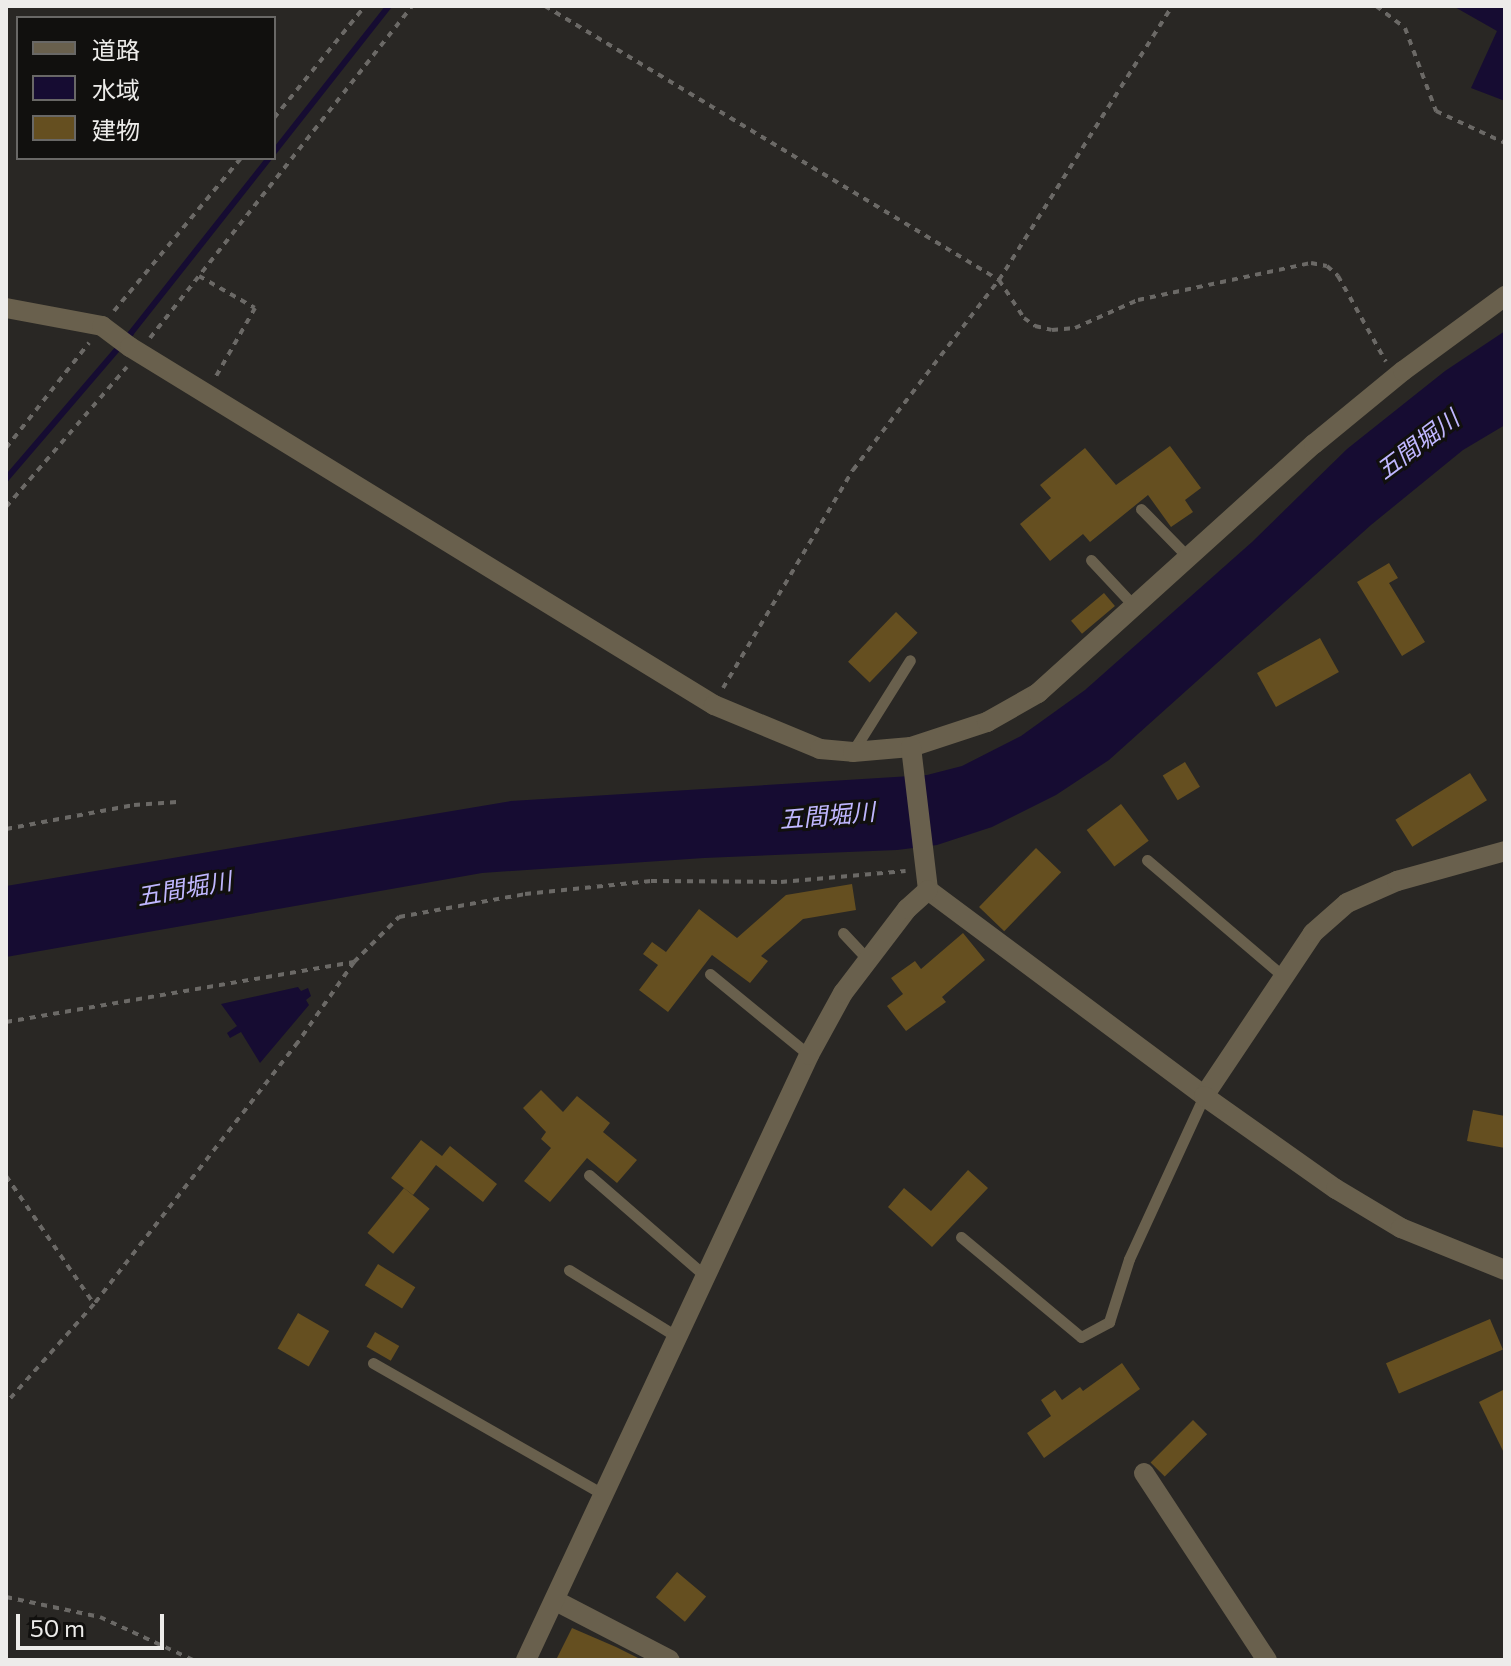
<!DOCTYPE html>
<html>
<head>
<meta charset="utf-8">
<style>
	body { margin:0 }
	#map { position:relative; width:1511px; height:1666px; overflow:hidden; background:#292724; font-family:Commissioner,"Noto Sans JP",sans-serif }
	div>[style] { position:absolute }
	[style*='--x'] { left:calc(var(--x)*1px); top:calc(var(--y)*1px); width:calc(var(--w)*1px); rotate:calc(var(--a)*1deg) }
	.water>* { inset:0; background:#160c32 }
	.stream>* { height:6px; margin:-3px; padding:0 3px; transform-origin:3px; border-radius:3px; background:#160c32 }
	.building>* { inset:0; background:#654f20; transform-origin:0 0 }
	.path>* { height:4px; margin-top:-2px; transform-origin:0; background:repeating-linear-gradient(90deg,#6b6966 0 6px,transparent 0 12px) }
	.lane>* { height:11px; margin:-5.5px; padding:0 5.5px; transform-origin:5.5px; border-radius:5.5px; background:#69604d }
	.street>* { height:20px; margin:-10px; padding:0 10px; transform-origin:10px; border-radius:10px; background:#69604d }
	span { translate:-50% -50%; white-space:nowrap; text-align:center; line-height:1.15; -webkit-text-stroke:6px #11100e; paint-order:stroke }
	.water-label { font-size:24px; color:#c0b7ff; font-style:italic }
	.frame { position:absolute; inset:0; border:8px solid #edecea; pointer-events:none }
	.legend { position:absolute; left:16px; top:16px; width:260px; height:144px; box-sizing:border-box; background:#11100e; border:2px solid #696866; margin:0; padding:10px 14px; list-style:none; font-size:24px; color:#edecea }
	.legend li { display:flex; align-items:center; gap:16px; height:40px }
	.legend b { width:40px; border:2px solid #696866 }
	.scale { position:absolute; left:16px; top:1614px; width:148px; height:36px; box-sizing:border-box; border:4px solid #edecea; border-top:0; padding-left:10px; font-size:24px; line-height:28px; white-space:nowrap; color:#edecea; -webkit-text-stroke:6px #11100e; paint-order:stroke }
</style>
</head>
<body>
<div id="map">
	<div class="water">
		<i style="clip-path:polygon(1453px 6px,1505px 6px,1505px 101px,1471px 88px,1497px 31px)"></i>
		<i style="clip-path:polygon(1505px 331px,1505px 425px,1463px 450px,1371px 525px,1109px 760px,1056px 795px,992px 827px,937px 845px,897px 850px,704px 858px,482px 873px,6px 957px,6px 886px,511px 801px,927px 775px,962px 766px,1021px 736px,1085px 690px,1252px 542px,1347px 449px,1445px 371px)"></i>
		<i style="clip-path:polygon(298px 987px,301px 991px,308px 988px,311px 996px,306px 1000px,309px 1005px,260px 1063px,241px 1032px,230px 1038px,227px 1033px,237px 1026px,221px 1004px)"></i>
	</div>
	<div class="stream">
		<i style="--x:274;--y:152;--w:186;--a:-51.8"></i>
		<i style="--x:6;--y:479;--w:192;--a:-49.4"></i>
		<i style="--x:131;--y:333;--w:223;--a:-51.7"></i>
	</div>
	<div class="building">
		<i style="clip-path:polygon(1170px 446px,1201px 488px,1185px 500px,1193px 512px,1171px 527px,1148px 495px,1090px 542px,1083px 534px,1050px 561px,1020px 524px,1051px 498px,1040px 485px,1085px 448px,1116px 485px)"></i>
		<i style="clip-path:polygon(1389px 563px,1398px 578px,1389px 583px,1425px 642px,1402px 656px,1357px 582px)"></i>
		<i style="left:1104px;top:593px;width:17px;height:43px;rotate:50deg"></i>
		<i style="left:896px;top:612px;width:30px;height:69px;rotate:44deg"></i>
		<i style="left:1320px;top:638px;width:39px;height:72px;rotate:61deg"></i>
		<i style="left:1185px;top:762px;width:29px;height:26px;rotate:59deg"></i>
		<i style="left:1470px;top:773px;width:32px;height:88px;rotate:58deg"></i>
		<i style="left:1121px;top:804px;width:46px;height:43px;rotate:53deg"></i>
		<i style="left:1036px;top:848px;width:35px;height:82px;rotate:44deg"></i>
		<i style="clip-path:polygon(852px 884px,856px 910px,803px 919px,761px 956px,768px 961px,750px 983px,712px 955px,668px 1012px,639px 990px,658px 965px,643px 954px,652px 942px,666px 952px,699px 909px,737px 938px,786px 895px)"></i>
		<i style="clip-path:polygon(963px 933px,985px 960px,942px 997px,946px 1002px,906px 1031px,887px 1006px,903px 994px,891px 978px,915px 961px,921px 969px)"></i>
		<i style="clip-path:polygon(541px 1090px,563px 1112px,577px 1096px,610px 1123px,603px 1132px,637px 1160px,617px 1183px,587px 1158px,550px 1202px,524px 1181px,551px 1148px,541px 1139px,546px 1132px,523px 1108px)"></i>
		<i style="clip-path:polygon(1473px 1110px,1505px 1116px,1505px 1148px,1467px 1141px)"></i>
		<i style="clip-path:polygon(421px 1140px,442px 1156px,450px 1146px,497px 1184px,483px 1202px,436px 1165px,413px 1195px,391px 1178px)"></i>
		<i style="clip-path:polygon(968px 1170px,988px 1188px,932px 1247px,888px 1207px,904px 1188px,931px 1211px)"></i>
		<i style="left:404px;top:1188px;width:33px;height:58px;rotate:39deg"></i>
		<i style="left:378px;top:1264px;width:44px;height:25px;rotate:32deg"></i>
		<i style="left:298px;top:1313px;width:36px;height:41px;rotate:30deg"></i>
		<i style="left:1490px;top:1319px;width:33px;height:113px;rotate:67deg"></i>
		<i style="left:375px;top:1332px;width:28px;height:17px;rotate:30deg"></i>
		<i style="clip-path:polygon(1122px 1363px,1140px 1389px,1044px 1458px,1027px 1433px,1051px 1416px,1041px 1400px,1055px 1390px,1062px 1400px,1080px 1387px,1083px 1391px)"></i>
		<i style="clip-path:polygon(1505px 1389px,1505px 1455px,1479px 1402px)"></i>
		<i style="left:1193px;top:1420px;width:20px;height:60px;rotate:45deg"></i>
		<i style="left:677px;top:1572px;width:38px;height:33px;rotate:40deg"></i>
		<i style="clip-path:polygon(572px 1628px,616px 1647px,642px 1660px,556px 1660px)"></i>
	</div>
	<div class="path">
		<i style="--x:545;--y:6;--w:530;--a:31.11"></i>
		<i style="--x:999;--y:280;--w:45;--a:56.7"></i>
		<i style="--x:1024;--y:318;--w:14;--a:36"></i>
		<i style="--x:1035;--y:326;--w:17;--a:13"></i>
		<i style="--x:1052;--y:330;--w:23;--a:-5"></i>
		<i style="--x:1075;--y:328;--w:69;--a:-24"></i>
		<i style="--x:1138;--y:300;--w:177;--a:-12.1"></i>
		<i style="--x:1311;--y:263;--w:16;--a:11"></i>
		<i style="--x:1327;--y:266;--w:15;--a:42"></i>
		<i style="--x:1338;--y:276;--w:98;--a:60.8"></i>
		<i style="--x:1376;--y:6;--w:36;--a:37"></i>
		<i style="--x:1405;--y:28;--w:89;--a:69.5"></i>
		<i style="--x:1436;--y:111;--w:76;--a:24.9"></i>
		<i style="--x:274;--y:118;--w:144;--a:-50.9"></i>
		<i style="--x:199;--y:276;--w:64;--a:29.7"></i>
		<i style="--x:255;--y:308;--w:81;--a:119.7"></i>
		<i style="--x:114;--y:311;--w:199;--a:-50.3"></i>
		<i style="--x:150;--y:338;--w:423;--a:-51.7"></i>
		<i style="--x:6;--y:448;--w:134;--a:-51.7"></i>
		<i style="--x:6;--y:507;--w:185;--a:-49.2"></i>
		<i style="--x:723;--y:688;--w:254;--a:-59.2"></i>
		<i style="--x:853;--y:470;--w:240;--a:-52.5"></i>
		<i style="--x:999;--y:280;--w:324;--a:-57.7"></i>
		<i style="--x:6;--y:829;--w:130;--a:-10.6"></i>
		<i style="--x:134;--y:805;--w:43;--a:-4"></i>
		<i style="--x:354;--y:962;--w:64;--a:-45"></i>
		<i style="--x:399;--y:917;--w:128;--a:-10.3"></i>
		<i style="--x:525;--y:894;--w:127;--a:-5.9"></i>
		<i style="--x:651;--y:881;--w:130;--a:0.4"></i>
		<i style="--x:781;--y:882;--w:125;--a:-5"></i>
		<i style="--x:6;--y:1022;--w:353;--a:-9.8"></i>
		<i style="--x:354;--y:962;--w:98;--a:125"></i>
		<i style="--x:298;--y:1042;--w:332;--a:127.9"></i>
		<i style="--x:94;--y:1304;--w:132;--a:131.6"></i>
		<i style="--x:6;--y:1176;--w:155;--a:55.5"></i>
		<i style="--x:6;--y:1597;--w:96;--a:12"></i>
		<i style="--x:100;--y:1617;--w:102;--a:24.8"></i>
	</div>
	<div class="lane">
		<i style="--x:1141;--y:509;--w:69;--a:45.6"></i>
		<i style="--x:1091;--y:560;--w:64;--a:46.9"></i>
		<i style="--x:853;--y:751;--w:107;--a:-57.9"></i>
		<i style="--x:1147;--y:860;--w:179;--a:40.5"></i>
		<i style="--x:843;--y:933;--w:37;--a:47"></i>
		<i style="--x:710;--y:974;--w:128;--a:39.3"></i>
		<i style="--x:589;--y:1175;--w:154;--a:41"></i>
		<i style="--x:961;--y:1237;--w:156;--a:39.8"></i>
		<i style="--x:1081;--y:1337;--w:32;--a:-28"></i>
		<i style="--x:1109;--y:1322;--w:66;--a:-72.4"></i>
		<i style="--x:1129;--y:1259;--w:179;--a:-65.3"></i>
		<i style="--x:569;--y:1270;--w:126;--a:31.7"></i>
		<i style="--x:373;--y:1363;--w:266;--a:29.7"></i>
	</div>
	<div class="street">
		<i style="--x:6;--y:308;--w:98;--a:10.6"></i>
		<i style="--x:102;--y:326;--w:35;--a:37"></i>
		<i style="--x:130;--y:347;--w:685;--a:31.51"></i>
		<i style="--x:714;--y:705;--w:115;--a:22.5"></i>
		<i style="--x:820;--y:749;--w:33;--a:5"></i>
		<i style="--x:853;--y:752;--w:58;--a:-4.9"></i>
		<i style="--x:911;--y:747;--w:80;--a:-18.2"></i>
		<i style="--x:987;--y:722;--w:59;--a:-29.6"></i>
		<i style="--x:1038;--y:693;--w:372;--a:-42.1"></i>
		<i style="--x:1314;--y:444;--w:115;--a:-39.4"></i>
		<i style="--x:1403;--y:371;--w:127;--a:-36.3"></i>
		<i style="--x:911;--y:747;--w:144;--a:83.2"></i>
		<i style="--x:928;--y:890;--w:344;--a:36.7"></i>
		<i style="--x:1204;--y:1096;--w:196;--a:-56.2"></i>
		<i style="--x:1313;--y:933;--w:45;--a:-41.4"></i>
		<i style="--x:1347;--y:903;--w:55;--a:-23.7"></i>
		<i style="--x:1397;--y:881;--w:112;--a:-15.5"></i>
		<i style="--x:1204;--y:1096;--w:161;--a:35.2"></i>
		<i style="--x:1336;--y:1189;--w:76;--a:31"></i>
		<i style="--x:1401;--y:1228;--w:112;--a:22"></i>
		<i style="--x:1144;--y:1473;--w:224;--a:56.7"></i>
		<i style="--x:556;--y:1601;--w:128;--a:27.4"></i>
		<i style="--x:526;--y:1660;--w:668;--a:-64.93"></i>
		<i style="--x:809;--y:1055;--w:71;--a:-61.3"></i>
		<i style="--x:843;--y:993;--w:106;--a:-52.7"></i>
		<i style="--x:907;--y:909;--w:28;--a:-42"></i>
	</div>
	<div class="water-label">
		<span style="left:1417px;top:444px;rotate:-37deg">五間堀川</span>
		<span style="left:827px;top:815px;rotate:-5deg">五間堀川</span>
		<span style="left:184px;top:888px;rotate:-10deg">五間堀川</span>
	</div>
	<div class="frame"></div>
	<ul class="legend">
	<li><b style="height:10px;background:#69604d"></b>道路</li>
	<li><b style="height:22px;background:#160c32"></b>水域</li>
	<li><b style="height:22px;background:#654f20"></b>建物</li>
	</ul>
	<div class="scale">50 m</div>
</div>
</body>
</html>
